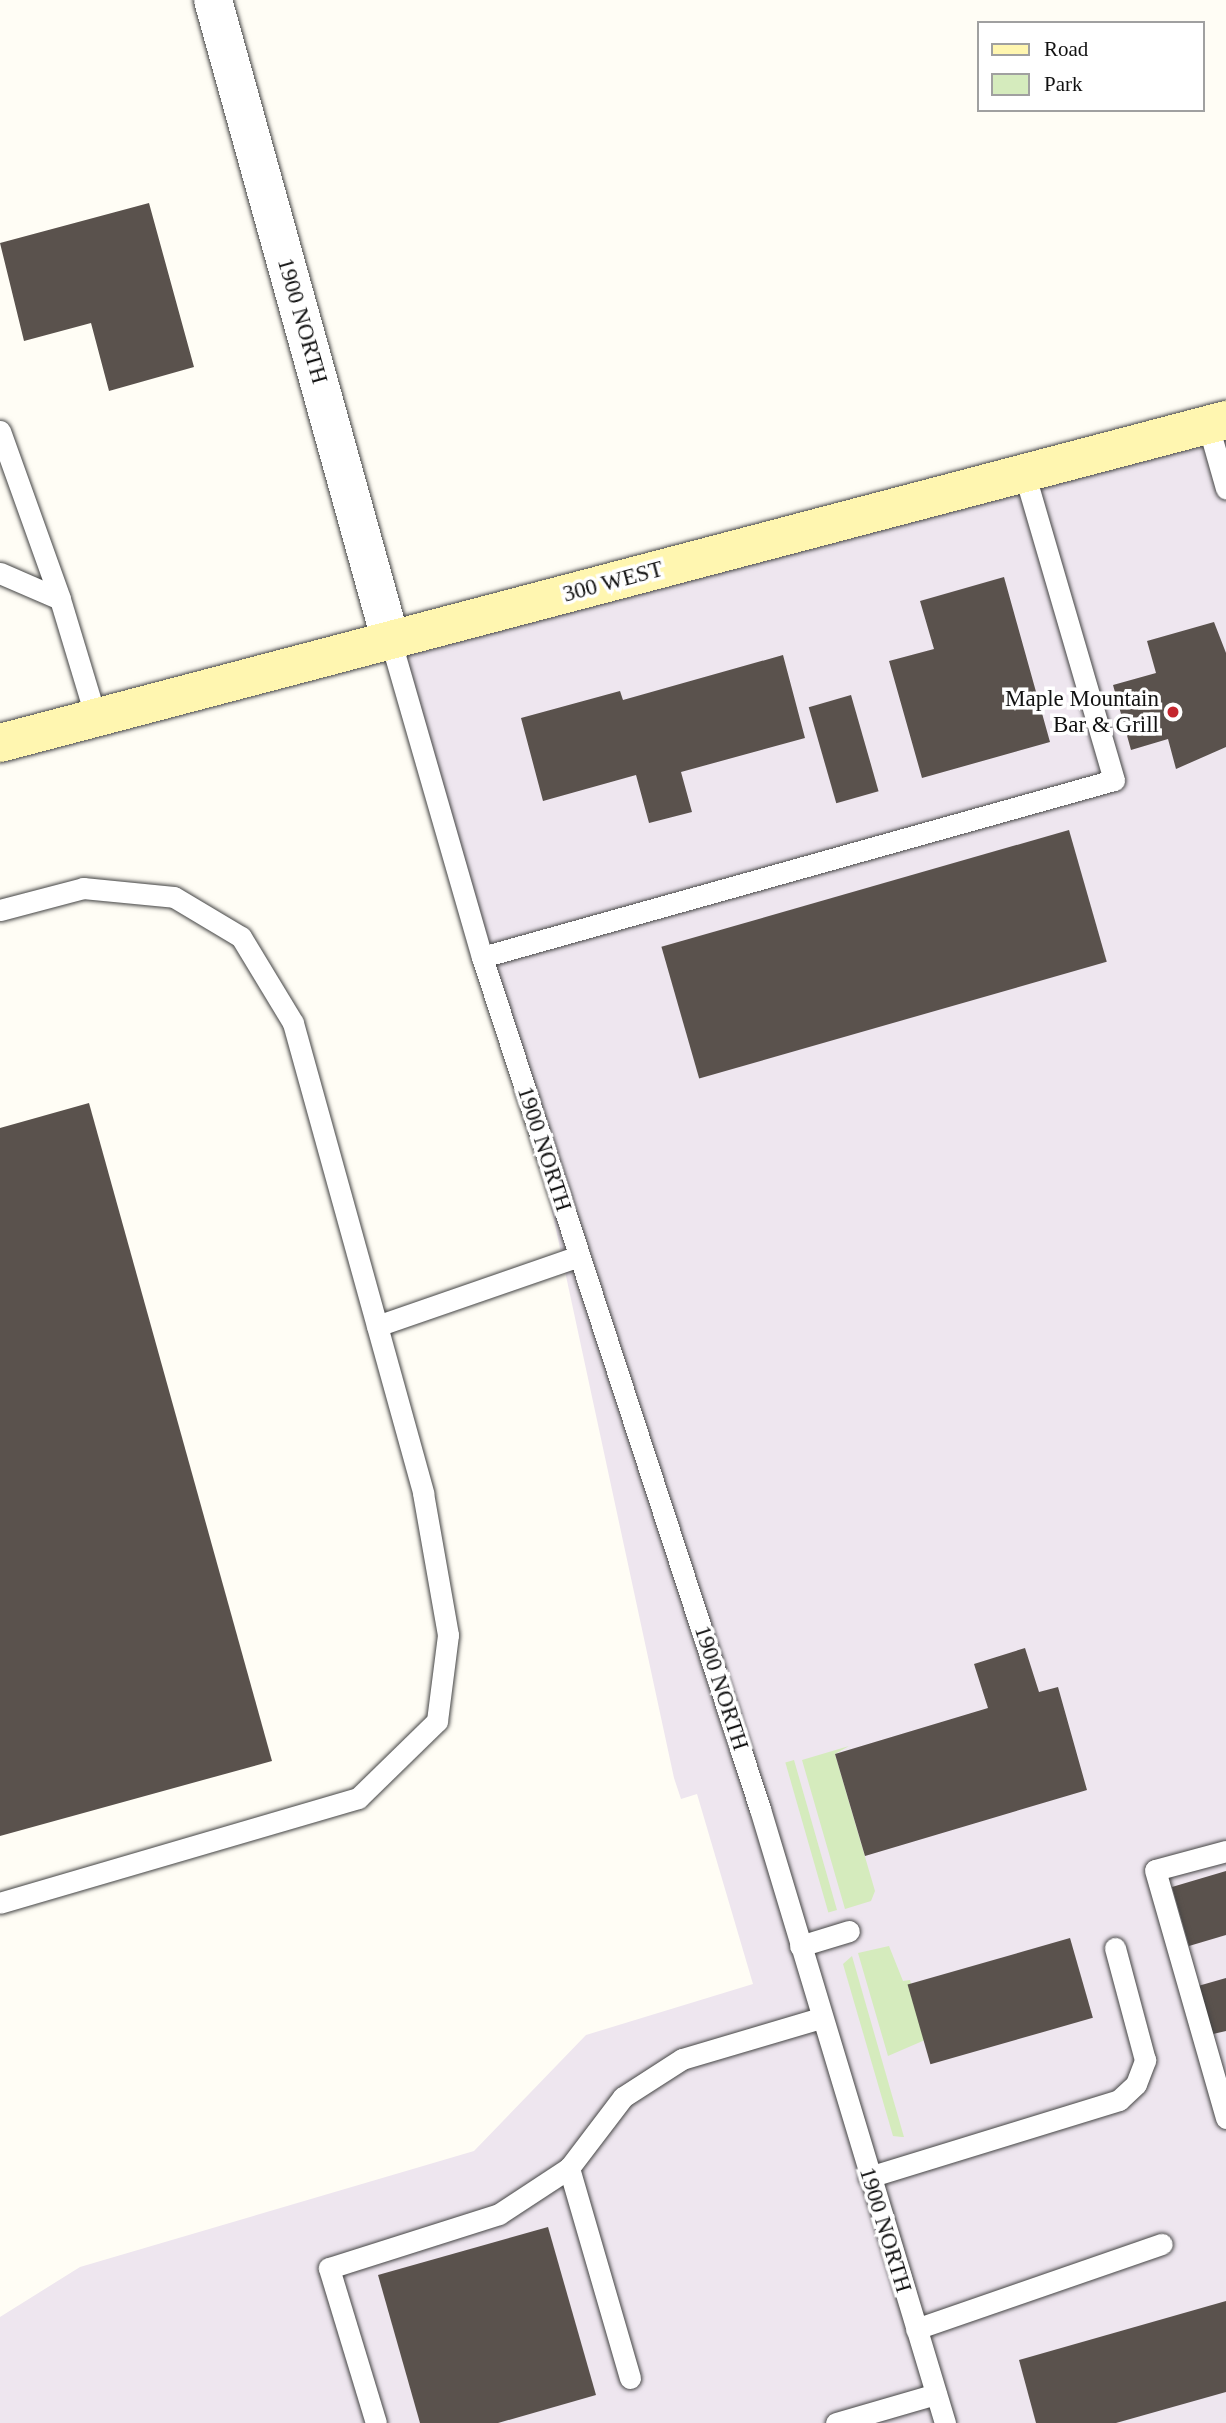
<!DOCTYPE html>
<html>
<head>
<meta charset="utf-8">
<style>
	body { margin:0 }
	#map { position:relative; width:1226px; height:2423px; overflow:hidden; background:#fffdf5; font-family:Georgia,serif }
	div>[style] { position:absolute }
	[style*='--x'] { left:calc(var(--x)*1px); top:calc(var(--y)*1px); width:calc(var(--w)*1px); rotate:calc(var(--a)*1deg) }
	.industrial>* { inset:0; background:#eee6ef }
	.green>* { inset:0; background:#d5ebbd; transform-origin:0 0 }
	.building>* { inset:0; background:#5a524d; transform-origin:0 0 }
	.roads { filter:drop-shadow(0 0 2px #444) drop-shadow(0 0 2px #444) }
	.lane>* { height:21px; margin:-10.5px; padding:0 10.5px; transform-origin:10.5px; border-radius:10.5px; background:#fff }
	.street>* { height:38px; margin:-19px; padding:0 19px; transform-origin:19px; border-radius:19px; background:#fff }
	.secondary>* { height:38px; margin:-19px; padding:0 19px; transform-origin:19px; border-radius:19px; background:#fff6b0 }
	.dots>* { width:19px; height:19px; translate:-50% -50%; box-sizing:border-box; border:4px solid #fff; border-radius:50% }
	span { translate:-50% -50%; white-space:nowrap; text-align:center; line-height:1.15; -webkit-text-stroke:7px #fff; paint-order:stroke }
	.street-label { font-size:23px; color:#111 }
	.poi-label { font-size:23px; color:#111 }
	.right { translate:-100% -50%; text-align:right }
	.legend { position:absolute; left:977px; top:21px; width:228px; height:91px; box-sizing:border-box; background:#fff; border:2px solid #a0a0a0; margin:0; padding:9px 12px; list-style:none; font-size:21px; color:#111 }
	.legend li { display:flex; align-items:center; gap:14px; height:35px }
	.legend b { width:35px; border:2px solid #a0a0a0 }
</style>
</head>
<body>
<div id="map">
	<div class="industrial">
		<i style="clip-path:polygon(1226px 420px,1226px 2423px,0 2423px,0 2317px,80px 2267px,474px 2151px,586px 2035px,753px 1984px,697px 1794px,681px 1799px,674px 1778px,529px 1104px,391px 642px)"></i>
	</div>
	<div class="green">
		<i style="clip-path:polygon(849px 1746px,835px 1754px,875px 1891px,871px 1901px,845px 1909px,802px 1760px)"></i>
		<i style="left:794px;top:1760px;width:156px;height:9px;rotate:74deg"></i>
		<i style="clip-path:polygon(889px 1946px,903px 1981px,910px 1980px,925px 2040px,888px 2056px,858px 1953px)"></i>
		<i style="clip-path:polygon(852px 1956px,904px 2137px,902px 2137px,893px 2136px,843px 1964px)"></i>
	</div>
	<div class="building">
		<i style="clip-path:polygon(149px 203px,194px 367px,109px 391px,91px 323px,24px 341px,0 243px)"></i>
		<i style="clip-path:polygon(1004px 577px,1050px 742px,922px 778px,889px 661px,934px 649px,920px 601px)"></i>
		<i style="clip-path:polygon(1214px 622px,1226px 653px,1226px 747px,1176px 769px,1168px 739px,1131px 750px,1113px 685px,1156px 673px,1147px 641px)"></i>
		<i style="clip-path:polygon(783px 655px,805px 738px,681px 772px,692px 812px,649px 823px,636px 775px,543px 801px,521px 718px,620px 691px,623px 700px)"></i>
		<i style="left:851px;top:695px;width:100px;height:44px;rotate:74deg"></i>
		<i style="left:1069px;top:830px;width:137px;height:424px;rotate:74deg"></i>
		<i style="clip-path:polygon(89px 1103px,272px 1761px,0 1836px,0 1128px)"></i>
		<i style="clip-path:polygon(1025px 1648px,1039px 1692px,1058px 1687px,1087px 1790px,865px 1856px,835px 1754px,988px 1708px,974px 1664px)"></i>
		<i style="clip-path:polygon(1226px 1871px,1226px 1935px,1189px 1946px,1172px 1887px)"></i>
		<i style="left:1070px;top:1938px;width:83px;height:169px;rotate:74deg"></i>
		<i style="clip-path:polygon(1226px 1978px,1226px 2031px,1213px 2034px,1198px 1986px)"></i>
		<i style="clip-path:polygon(548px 2227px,596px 2395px,498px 2423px,420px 2423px,378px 2275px)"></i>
		<i style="clip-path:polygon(1226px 2301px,1226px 2392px,1116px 2423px,1036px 2423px,1019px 2360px)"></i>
	</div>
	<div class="roads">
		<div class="lane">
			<i style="--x:1208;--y:425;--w:66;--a:74.1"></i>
			<i style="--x:0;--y:431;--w:178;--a:70.3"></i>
			<i style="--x:0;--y:573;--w:65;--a:23.4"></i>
			<i style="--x:60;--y:599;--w:124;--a:73.2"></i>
			<i style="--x:391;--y:642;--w:328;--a:73.9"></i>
			<i style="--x:482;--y:957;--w:656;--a:-15.65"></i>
			<i style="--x:1114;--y:780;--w:320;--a:-106.3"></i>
			<i style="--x:0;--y:910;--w:86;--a:-14.8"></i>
			<i style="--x:83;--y:888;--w:91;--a:5.6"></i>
			<i style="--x:174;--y:897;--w:78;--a:30.8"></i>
			<i style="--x:241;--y:937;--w:100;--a:58.8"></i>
			<i style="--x:293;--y:1023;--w:488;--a:74.5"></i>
			<i style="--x:423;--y:1493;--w:144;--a:80"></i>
			<i style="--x:448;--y:1635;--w:87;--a:97.3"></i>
			<i style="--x:437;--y:1721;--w:110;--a:135.7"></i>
			<i style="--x:358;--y:1798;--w:373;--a:163.7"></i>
			<i style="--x:482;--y:957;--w:896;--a:71.93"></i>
			<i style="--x:760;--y:1809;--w:641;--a:73.23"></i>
			<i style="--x:377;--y:1326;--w:214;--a:-19.1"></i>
			<i style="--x:1226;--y:1851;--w:73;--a:165"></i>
			<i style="--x:1155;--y:1870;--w:258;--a:74"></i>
			<i style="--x:800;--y:1946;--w:51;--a:-17"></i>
			<i style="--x:869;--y:2177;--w:262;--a:-17.1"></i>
			<i style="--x:1119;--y:2100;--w:23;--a:-43"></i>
			<i style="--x:1136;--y:2084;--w:26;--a:-69"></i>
			<i style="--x:1145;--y:2060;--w:116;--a:-105"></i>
			<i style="--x:916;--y:2329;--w:260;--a:-19.1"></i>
			<i style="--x:630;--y:2378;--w:219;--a:-106.2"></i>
			<i style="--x:569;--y:2168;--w:89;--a:-52.7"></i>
			<i style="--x:623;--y:2097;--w:70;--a:-32.8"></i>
			<i style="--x:682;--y:2059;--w:144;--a:-16.5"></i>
			<i style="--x:376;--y:2423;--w:162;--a:-106.9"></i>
			<i style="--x:329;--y:2268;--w:178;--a:-17.6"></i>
			<i style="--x:499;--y:2214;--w:84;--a:-33.3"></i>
			<i style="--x:836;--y:2423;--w:104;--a:-16.2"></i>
		</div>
		<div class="street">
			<i style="--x:213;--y:0;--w:666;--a:74.5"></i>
		</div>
		<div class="secondary">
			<i style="--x:0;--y:743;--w:1268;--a:-14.76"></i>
		</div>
	</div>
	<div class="dots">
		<i style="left:1173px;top:712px;background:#c4262e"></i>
	</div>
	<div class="street-label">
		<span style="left:302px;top:321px;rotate:74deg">1900 NORTH</span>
		<span style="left:613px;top:582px;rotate:-15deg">300 WEST</span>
		<span style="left:544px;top:1149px;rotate:72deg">1900 NORTH</span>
		<span style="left:721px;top:1688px;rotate:72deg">1900 NORTH</span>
		<span style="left:885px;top:2230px;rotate:73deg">1900 NORTH</span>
	</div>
	<div class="poi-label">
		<span class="right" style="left:1159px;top:712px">Maple Mountain<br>Bar &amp; Grill</span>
	</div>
	<ul class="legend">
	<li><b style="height:9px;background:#fff6b0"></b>Road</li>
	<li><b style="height:19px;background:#d5ebbd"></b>Park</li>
	</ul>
</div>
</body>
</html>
